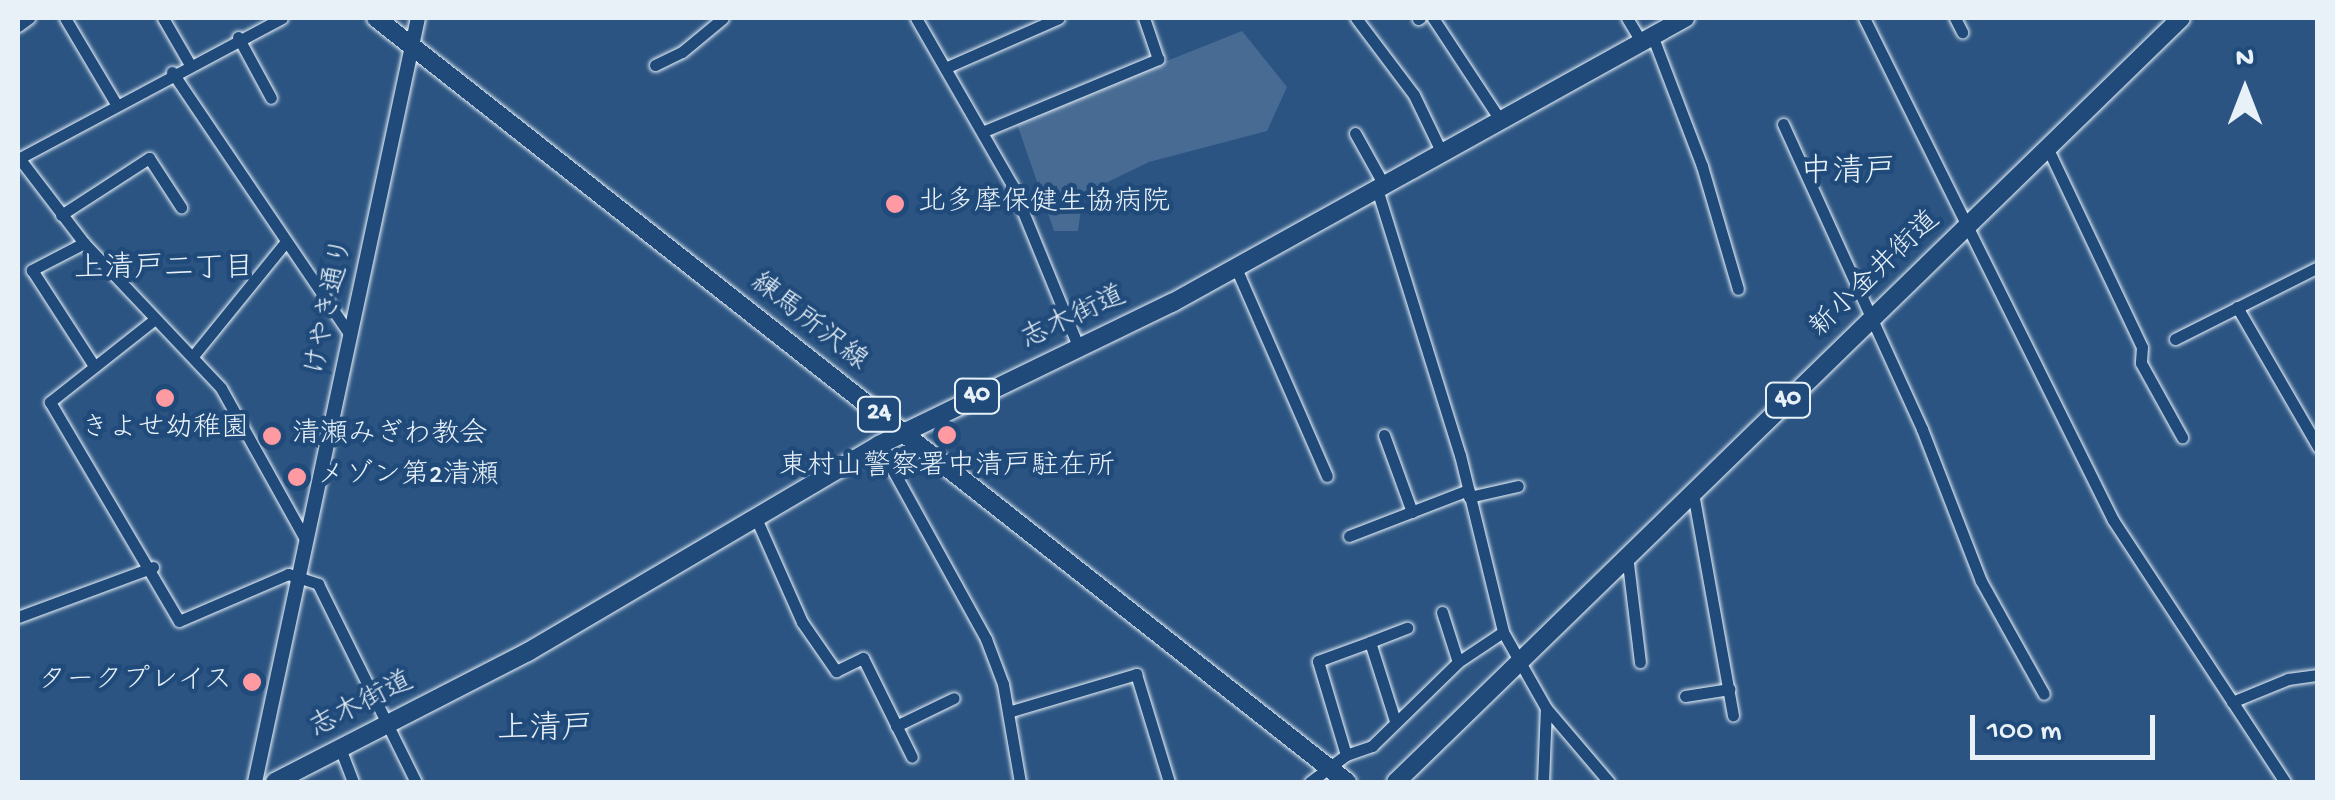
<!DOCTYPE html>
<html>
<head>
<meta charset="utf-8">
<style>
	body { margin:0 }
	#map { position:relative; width:2335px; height:800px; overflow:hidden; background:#2b5482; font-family:"Gochi Hand","Klee One",sans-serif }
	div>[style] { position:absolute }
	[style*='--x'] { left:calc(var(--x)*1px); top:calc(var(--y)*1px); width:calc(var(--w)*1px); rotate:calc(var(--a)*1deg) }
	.green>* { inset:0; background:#476b93 }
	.roads { filter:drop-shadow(0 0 2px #e8f1f8) drop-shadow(0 0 2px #e8f1f8) }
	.minor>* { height:11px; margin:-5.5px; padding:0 5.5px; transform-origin:5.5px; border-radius:5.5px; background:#1f4a7a }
	.tertiary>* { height:14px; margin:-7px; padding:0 7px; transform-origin:7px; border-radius:7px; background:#1f4a7a }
	.primary>* { height:18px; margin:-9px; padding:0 9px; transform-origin:9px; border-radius:9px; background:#1f4a7a }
	.dots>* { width:28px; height:28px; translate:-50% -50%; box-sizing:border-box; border:5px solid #1f4a7a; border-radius:50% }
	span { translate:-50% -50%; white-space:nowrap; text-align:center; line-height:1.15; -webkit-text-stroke:9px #1f4a7a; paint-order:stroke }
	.shield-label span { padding:2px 8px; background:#1f4a7a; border:2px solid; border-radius:8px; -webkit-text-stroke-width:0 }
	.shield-label { font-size:25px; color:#e8f1f8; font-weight:700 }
	.poi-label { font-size:28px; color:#e8f1f8 }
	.left { translate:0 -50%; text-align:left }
	.right { translate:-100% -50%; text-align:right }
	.street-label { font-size:28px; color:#e8f1f8 }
	.neighbourhood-label { font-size:30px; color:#e8f1f8 }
	.quarter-label { font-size:32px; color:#e8f1f8 }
	.frame { position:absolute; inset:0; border:20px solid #e8f1f8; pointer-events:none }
	.north { position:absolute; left:2195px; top:40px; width:100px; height:100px; -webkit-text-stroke:8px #1f4a7a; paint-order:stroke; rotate:0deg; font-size:28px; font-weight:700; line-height:40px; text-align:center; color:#e8f1f8 }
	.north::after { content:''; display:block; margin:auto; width:35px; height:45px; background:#e8f1f8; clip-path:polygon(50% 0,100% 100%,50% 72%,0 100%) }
	.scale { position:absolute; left:1970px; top:715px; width:185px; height:45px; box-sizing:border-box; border:5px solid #e8f1f8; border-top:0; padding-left:12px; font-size:30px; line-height:35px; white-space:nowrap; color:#e8f1f8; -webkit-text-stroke:8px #1f4a7a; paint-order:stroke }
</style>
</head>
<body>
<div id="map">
	<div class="green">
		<i style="clip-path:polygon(1242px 31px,1287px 87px,1267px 131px,1149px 162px,1083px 194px,1078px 231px,1054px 231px,1016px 121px)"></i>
	</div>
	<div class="roads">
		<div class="minor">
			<i style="--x:65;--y:18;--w:100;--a:59.3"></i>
			<i style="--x:163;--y:18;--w:52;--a:60"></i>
			<i style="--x:916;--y:18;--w:193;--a:60.1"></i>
			<i style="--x:1012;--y:185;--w:176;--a:67.7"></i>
			<i style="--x:1356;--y:18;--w:96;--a:53"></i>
			<i style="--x:1414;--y:95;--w:62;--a:64.3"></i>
			<i style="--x:1433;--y:18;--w:120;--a:56.6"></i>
			<i style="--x:1627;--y:18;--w:27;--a:59"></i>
			<i style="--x:1864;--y:18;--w:560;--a:63.62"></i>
			<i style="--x:2113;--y:520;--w:313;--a:56.7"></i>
			<i style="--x:1955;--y:18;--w:16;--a:63"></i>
			<i style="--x:1418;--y:19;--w:2;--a:-27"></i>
			<i style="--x:18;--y:26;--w:14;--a:-36"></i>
			<i style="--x:1652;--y:35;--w:140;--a:69.1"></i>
			<i style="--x:1702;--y:166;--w:128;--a:73.7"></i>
			<i style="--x:238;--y:37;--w:69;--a:61.6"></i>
			<i style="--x:655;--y:65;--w:30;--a:-26"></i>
			<i style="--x:682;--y:52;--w:53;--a:-39.7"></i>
			<i style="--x:945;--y:68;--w:124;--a:-23.7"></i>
			<i style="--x:172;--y:72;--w:318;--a:55.9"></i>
			<i style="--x:1783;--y:124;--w:335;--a:65.5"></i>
			<i style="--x:1922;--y:429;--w:163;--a:68.8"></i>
			<i style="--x:1981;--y:581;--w:129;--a:60.9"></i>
			<i style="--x:982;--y:132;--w:191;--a:-22.5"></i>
			<i style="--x:1158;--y:59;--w:43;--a:-108.9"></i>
			<i style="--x:1355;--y:133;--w:60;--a:60.9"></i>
			<i style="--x:2047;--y:147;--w:221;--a:64.6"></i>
			<i style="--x:2142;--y:347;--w:16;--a:94"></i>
			<i style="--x:2141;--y:363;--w:85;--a:61"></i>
			<i style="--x:19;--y:158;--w:107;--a:52.6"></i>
			<i style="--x:84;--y:243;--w:199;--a:46.6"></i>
			<i style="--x:221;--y:388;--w:175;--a:60.9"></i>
			<i style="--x:18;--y:159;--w:299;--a:-28.1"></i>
			<i style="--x:1377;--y:189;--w:279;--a:72.7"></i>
			<i style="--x:1460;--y:455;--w:182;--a:76.3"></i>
			<i style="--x:1503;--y:632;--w:87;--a:60.5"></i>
			<i style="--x:1546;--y:708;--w:97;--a:49.6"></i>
			<i style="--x:61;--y:215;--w:105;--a:-32.9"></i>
			<i style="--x:149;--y:158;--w:59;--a:56.9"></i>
			<i style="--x:84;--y:243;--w:59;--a:152.6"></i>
			<i style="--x:32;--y:270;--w:114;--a:57.1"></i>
			<i style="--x:1236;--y:268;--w:227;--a:66.4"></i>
			<i style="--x:2237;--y:307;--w:162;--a:59.9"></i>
			<i style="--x:155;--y:319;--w:134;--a:141.7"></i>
			<i style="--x:50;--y:402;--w:254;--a:59.5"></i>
			<i style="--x:179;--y:621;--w:119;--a:-23.3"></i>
			<i style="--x:288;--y:574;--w:32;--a:18"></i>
			<i style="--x:318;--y:584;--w:221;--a:63.7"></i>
			<i style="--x:2175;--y:339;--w:160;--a:-26.7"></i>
			<i style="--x:193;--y:356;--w:144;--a:-50.9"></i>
			<i style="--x:1384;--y:435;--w:82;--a:70"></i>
			<i style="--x:879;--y:445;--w:222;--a:61.1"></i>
			<i style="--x:986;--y:639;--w:48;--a:69.3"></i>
			<i style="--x:1003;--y:684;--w:99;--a:80.2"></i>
			<i style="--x:1693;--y:493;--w:226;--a:79.8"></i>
			<i style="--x:1469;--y:497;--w:50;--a:-12.7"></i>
			<i style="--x:755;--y:516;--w:116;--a:66.1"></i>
			<i style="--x:802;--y:622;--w:60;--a:55.2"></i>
			<i style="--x:836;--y:671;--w:30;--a:-26"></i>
			<i style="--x:863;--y:658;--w:110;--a:63.7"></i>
			<i style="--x:1349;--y:536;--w:128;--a:-21.1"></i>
			<i style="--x:1627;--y:555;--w:108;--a:83.1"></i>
			<i style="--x:1442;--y:612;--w:52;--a:72.3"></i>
			<i style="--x:18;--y:617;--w:144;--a:-20.3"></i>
			<i style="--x:1370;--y:642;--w:40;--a:-21"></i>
			<i style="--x:1685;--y:696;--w:45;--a:-9"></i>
			<i style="--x:2232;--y:702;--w:61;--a:-22.3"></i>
			<i style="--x:2288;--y:679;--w:30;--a:-8"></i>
			<i style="--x:1008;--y:712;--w:134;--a:-16.5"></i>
			<i style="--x:1136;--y:674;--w:113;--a:73"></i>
			<i style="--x:896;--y:726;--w:64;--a:-25.8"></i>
			<i style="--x:340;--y:748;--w:36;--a:69"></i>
			<i style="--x:1346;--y:755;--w:98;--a:-106.6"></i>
			<i style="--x:1318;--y:661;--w:55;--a:-20.1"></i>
			<i style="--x:1370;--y:642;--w:83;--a:72.4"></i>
			<i style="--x:1310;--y:782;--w:45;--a:-36.9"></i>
			<i style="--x:1346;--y:755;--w:28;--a:-19"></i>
			<i style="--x:1372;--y:746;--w:120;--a:-44.3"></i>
			<i style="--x:1458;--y:662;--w:54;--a:-33.7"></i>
			<i style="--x:1543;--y:782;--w:74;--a:-87.7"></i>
		</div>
		<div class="tertiary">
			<i style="--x:255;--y:782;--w:781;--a:-77.96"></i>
		</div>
		<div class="primary">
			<i style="--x:376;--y:18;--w:1236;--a:38.2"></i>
			<i style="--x:275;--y:782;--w:284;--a:-27.2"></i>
			<i style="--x:528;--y:652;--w:407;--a:-30.5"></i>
			<i style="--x:879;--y:445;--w:326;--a:-25.9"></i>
			<i style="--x:1172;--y:303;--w:587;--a:-29.05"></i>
			<i style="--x:1396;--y:782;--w:1095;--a:-44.22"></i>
		</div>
	</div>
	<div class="dots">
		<i style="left:895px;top:204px;background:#ff9aa2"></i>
		<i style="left:165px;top:398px;background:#ff9aa2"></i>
		<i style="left:947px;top:435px;background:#ff9aa2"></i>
		<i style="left:272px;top:436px;background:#ff9aa2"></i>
		<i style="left:297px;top:477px;background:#ff9aa2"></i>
		<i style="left:252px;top:682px;background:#ff9aa2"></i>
	</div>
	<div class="shield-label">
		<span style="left:977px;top:396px">40</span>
		<span style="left:1788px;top:400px">40</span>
		<span style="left:879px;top:414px">24</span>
	</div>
	<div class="poi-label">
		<span class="left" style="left:918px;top:204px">北多摩保健生協病院</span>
		<span style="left:165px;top:430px">きよせ幼稚園</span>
		<span class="left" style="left:292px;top:436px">清瀬みぎわ教会</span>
		<span style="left:947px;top:468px">東村山警察署中清戸駐在所</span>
		<span class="left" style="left:317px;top:477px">メゾン第2清瀬</span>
		<span class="right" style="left:232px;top:682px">タークプレイス</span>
	</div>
	<div class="street-label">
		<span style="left:1876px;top:275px;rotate:-44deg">新小金井街道</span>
		<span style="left:331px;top:307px;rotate:-78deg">けやき通り</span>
		<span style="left:1074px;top:319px;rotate:-25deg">志木街道</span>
		<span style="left:808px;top:323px;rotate:38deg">練馬所沢線</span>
		<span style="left:362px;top:706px;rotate:-27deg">志木街道</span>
	</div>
	<div class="neighbourhood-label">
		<span style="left:164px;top:271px">上清戸二丁目</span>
	</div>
	<div class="quarter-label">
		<span style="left:1848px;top:174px">中清戸</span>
		<span style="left:545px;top:731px">上清戸</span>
	</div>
	<div class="frame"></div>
	<div class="north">N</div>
	<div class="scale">100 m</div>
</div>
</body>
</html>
